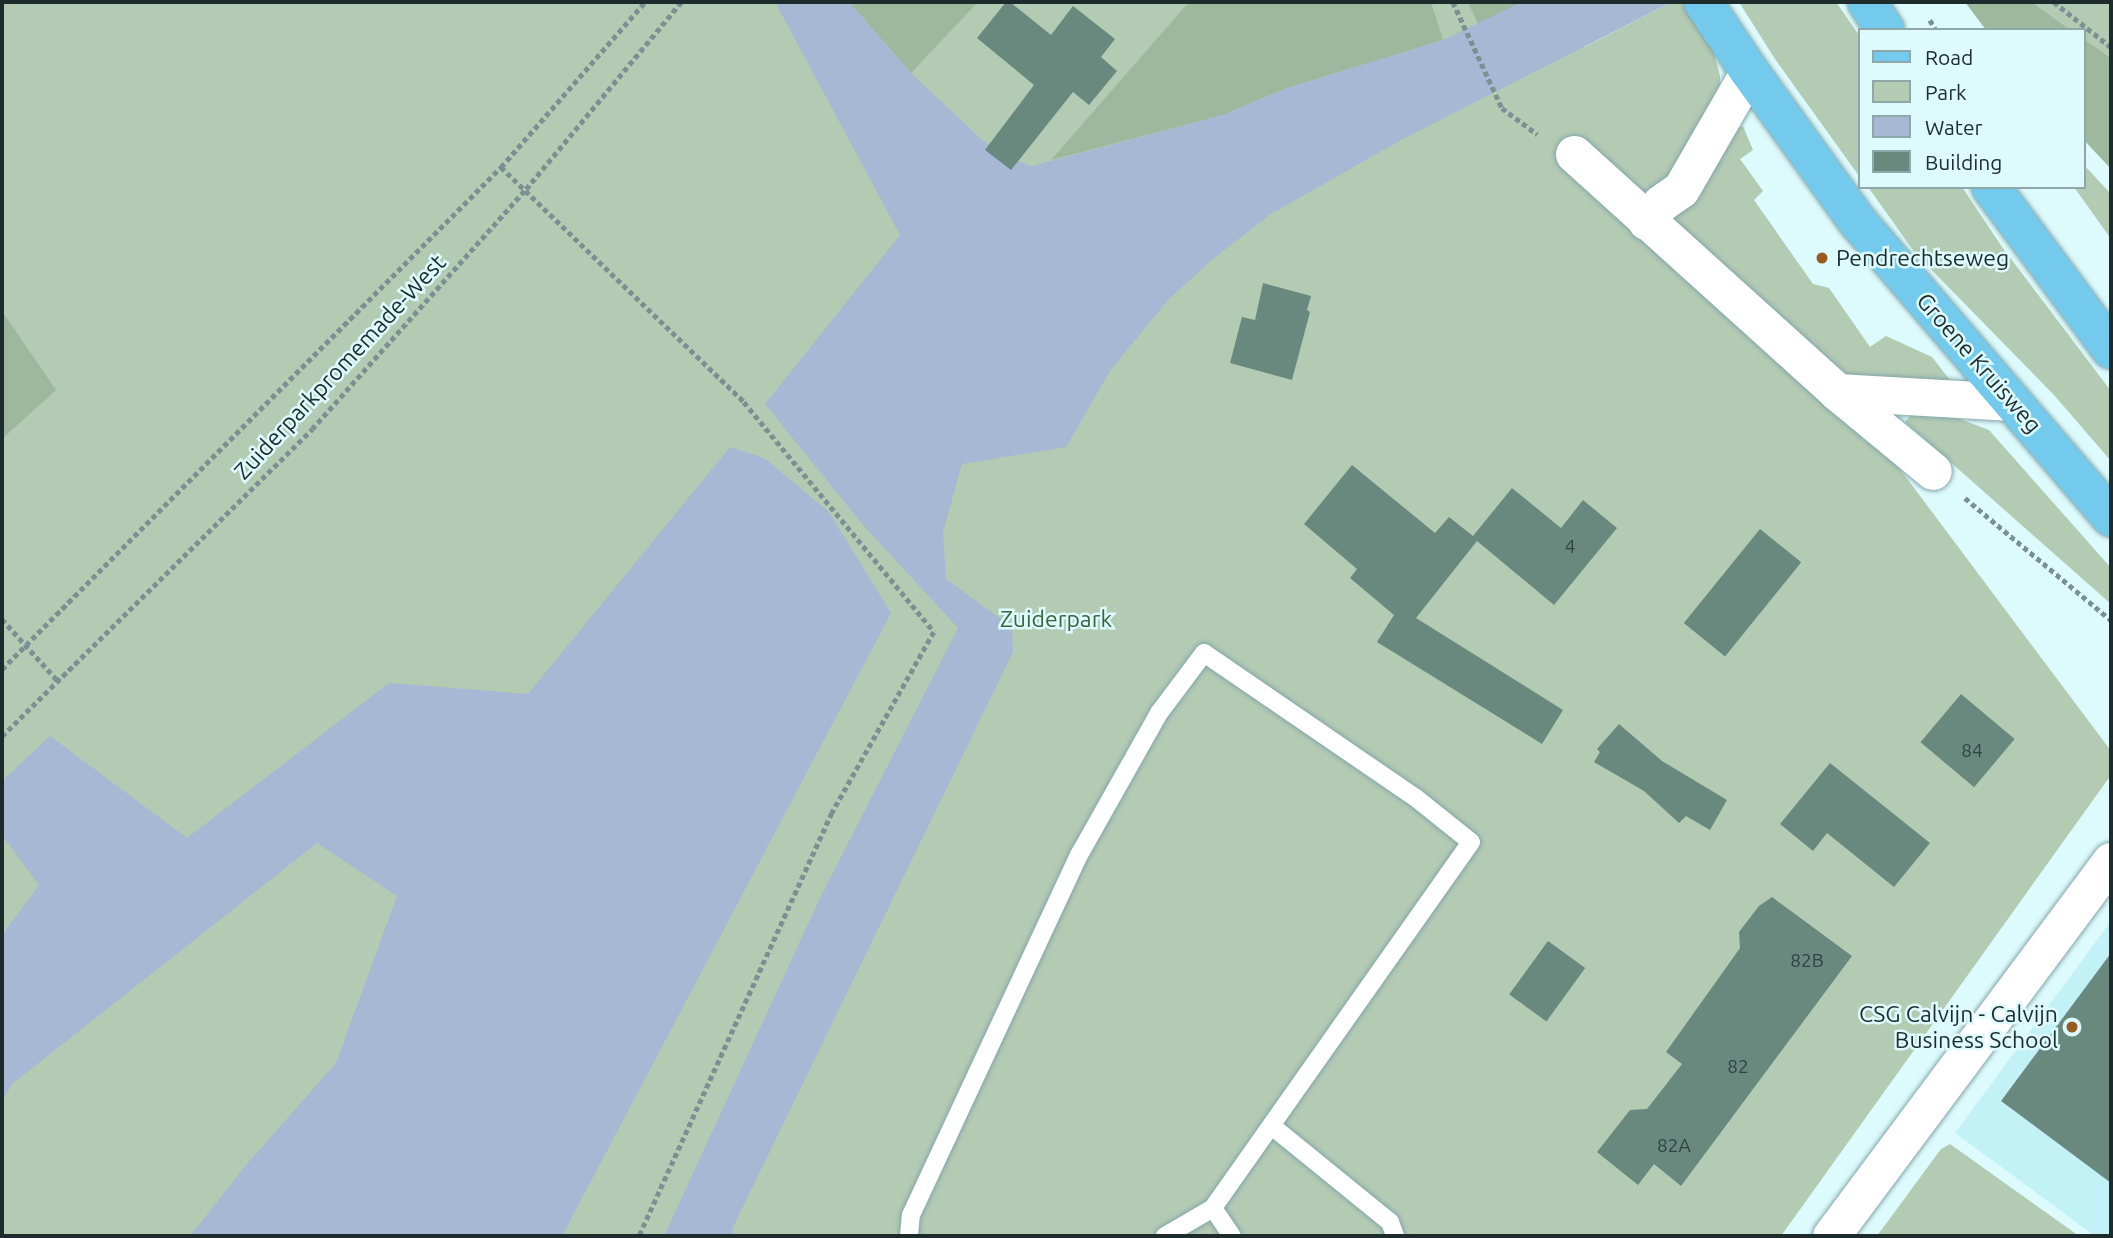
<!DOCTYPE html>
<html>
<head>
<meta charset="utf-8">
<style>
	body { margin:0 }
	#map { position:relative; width:2113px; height:1238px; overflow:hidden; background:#ddfafd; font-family:Ubuntu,sans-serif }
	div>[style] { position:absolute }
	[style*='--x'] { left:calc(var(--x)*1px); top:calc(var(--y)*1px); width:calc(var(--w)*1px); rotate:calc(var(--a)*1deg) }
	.built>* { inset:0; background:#c3f2f6 }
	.green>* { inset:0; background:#b3cab3 }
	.forest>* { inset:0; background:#9eb89e }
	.water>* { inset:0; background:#a7b8d5 }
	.building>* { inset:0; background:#69897f; transform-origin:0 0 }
	.path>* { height:4.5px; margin-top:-2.25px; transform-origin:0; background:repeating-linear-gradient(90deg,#7b9092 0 5px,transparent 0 8.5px) }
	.roads { filter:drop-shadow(0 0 2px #83a6a9) drop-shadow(0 0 2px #83a6a9) }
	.service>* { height:18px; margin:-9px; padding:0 9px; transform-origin:9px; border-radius:9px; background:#fff }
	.minor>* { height:37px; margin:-18.5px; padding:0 18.5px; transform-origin:18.5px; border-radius:18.5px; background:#fff }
	.primary>* { height:38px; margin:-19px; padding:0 19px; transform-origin:19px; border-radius:19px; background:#73caec }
	.dots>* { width:19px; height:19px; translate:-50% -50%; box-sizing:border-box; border:4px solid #ddfafd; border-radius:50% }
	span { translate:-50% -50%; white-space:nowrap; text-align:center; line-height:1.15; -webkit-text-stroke:5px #ddfafd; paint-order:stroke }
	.number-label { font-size:19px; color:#304241 }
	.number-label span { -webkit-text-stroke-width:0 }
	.poi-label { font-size:23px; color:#1d2b2c }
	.left { translate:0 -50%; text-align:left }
	.right { translate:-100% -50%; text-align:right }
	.street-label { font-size:23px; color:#1d2b2c }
	.park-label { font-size:23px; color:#3b633e }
	.frame { position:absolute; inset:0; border:4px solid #1d2b2c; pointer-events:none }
	.legend { position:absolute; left:1858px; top:28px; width:228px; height:161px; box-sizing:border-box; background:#ddfafd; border:2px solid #90a7a9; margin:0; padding:9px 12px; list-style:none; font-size:21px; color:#1d2b2c }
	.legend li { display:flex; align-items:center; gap:14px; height:35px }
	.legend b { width:35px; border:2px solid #90a7a9 }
</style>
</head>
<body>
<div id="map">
	<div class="built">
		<i style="clip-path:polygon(2111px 921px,2111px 1236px,2095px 1236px,1955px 1133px)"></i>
	</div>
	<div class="green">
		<i style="clip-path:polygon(2px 2px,1550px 2px,1584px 47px,1672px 2px,1682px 2px,1713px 49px,1720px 76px,1720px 99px,1674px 168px,1698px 199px,1738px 128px,1743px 126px,1753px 150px,1740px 159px,1763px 191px,1754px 200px,1813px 284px,1829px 288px,1870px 347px,1886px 336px,1932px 357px,1953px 384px,1850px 377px,1801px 337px,2111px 751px,2111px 775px,1781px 1236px,2px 1236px)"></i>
		<i style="clip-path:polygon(1739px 2px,1836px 2px,1859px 35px,1859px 176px,1775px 59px)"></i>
		<i style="clip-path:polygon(2038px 2px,2111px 2px,2111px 58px,2083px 38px,2083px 30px,2071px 30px,2036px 5px)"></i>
		<i style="clip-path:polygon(2083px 164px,2111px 194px,2111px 239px,2074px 187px,2083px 187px)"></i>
		<i style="clip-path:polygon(1868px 187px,1962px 187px,2002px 247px,2111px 391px,2111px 461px,2054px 395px,1915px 253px)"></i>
		<i style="clip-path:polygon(1911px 415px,1957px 418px,1989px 430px,2111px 568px,2111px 604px,1905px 422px)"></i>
		<i style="clip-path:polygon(1950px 1144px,2079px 1236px,1877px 1236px,1941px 1149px)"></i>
	</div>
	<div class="forest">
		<i style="clip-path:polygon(849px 2px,978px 2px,911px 73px)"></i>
		<i style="clip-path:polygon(1189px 2px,1431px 2px,1443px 40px,1287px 88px,1223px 115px,1051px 160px)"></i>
		<i style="clip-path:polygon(1468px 2px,1522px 2px,1478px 24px)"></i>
		<i style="clip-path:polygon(1965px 2px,2038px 2px,2036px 5px,2071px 30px,1986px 30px)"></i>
		<i style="clip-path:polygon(2083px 38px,2111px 58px,2111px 169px,2083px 139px)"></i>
		<i style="clip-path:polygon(2px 311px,56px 390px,2px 439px)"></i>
	</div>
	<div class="water">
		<i style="clip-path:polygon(775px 2px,849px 2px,911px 73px,981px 139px,1008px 158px,1032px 166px,1223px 115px,1287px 88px,1443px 40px,1522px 2px,1672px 2px,1401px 140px,1271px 214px,1214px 258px,1168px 300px,1110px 371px,1066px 447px,962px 464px,943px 532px,946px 579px,1012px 627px,1013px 652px,732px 1229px,734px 1236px,664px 1236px,821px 896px,958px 628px,863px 525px,765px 404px,900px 235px)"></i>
		<i style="clip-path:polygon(730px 447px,764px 458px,829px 512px,891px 613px,562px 1236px,190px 1236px,246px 1165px,336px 1063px,397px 896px,317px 843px,12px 1084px,2px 1102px,2px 935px,39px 885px,2px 835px,2px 781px,50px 736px,187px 838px,389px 683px,528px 694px)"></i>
	</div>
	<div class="building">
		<i style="clip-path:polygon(1006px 2px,1010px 2px,1051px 35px,1073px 6px,1115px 39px,1101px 57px,1117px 71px,1089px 105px,1073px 92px,1011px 170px,985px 150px,1034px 85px,977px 38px)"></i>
		<i style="clip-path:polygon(1263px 283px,1311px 296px,1307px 310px,1310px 312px,1292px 380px,1230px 363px,1242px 317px,1255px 320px)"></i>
		<i style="clip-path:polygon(1352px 465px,1435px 533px,1449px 517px,1473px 536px,1512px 488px,1561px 528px,1583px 500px,1617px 528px,1554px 605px,1477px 541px,1416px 618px,1563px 710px,1542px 744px,1377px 642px,1394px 615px,1350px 578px,1357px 569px,1304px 524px)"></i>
		<i style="left:1760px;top:529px;width:53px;height:121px;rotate:39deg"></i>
		<i style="left:1961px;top:694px;width:70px;height:63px;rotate:40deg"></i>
		<i style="clip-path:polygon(1619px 724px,1662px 761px,1727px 800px,1710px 830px,1686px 816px,1679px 823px,1644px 791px,1594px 762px,1600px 752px,1597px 749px)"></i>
		<i style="clip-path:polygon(1830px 763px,1930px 843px,1894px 887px,1827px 833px,1813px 851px,1780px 824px)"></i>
		<i style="clip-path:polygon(1772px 897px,1852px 956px,1681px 1186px,1654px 1164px,1638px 1185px,1597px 1152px,1630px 1110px,1647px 1109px,1682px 1064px,1666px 1052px,1740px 948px,1739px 932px,1759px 906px)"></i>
		<i style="left:1548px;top:941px;width:46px;height:66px;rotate:36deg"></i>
		<i style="clip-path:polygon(2111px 953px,2111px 1183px,2001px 1101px)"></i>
	</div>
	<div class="path">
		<i style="--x:1453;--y:2;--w:117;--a:65.2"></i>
		<i style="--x:1502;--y:108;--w:44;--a:36.6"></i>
		<i style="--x:2054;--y:2;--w:73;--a:38.3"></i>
		<i style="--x:1930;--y:20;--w:12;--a:59"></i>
		<i style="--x:501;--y:167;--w:338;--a:44"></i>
		<i style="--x:744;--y:402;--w:298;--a:50.4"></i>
		<i style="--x:934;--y:632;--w:208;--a:119.4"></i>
		<i style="--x:832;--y:813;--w:465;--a:114.5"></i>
		<i style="--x:1965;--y:498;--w:190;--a:39.9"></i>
		<i style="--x:2;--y:619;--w:84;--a:47.9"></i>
		<i style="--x:2;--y:669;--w:708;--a:-45.17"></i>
		<i style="--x:501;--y:167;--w:219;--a:-48.9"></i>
		<i style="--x:2;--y:736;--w:436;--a:-44.7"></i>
		<i style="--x:312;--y:429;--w:322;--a:-48.3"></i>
		<i style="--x:526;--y:189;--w:243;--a:-50.3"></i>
		<i style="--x:137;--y:1236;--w:6;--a:0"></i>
	</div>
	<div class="roads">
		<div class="service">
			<i style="--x:1273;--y:1127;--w:151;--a:39.1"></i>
			<i style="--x:1390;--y:1222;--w:15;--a:70"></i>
			<i style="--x:1213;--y:1208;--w:34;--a:56"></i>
			<i style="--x:909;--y:1236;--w:21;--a:-85"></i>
			<i style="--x:911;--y:1215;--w:397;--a:-65"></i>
			<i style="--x:1079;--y:855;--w:163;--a:-60.6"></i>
			<i style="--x:1159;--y:713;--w:75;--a:-53.1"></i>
			<i style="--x:1204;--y:653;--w:257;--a:34.4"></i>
			<i style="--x:1416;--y:798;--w:70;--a:38.7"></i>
			<i style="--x:1471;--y:842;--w:448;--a:125.2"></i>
			<i style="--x:1213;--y:1208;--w:56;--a:149.7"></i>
		</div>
		<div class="minor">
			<i style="--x:1574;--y:154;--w:355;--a:42.1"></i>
			<i style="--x:1837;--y:392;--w:124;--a:39.5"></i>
			<i style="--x:1646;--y:221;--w:23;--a:-50"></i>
			<i style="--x:1661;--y:203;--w:24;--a:-35"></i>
			<i style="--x:1681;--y:189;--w:136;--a:-60"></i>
			<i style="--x:1837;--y:392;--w:175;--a:3.3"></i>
			<i style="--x:1831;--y:1236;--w:468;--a:-53.3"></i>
		</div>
		<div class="primary">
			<i style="--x:1703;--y:2;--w:83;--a:56.3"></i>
			<i style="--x:1749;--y:71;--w:186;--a:54.2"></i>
			<i style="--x:1858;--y:222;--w:389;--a:49.4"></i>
			<i style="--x:1867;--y:2;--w:33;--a:57"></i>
			<i style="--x:1991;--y:187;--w:202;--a:53.5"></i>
		</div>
	</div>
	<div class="dots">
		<i style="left:1822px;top:258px;background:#9a5b22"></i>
		<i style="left:2072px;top:1027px;background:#9a5b22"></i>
	</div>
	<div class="number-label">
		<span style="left:1570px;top:547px">4</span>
		<span style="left:1972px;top:751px">84</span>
		<span style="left:1807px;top:961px">82B</span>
		<span style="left:1738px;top:1067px">82</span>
		<span style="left:1674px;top:1146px">82A</span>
	</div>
	<div class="poi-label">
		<span class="left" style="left:1836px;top:258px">Pendrechtseweg</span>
		<span class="right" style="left:2058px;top:1027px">CSG Calvijn - Calvijn<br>Business School</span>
	</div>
	<div class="street-label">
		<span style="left:1979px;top:363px;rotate:49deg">Groene Kruisweg</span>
		<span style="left:340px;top:367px;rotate:-47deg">Zuiderparkpromemade-West</span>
	</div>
	<div class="park-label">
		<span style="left:1056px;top:619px">Zuiderpark</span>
	</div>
	<div class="frame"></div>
	<ul class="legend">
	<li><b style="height:9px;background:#73caec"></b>Road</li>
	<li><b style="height:19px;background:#b3cab3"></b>Park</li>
	<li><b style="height:19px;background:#a7b8d5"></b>Water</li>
	<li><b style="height:19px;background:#69897f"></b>Building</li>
	</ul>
</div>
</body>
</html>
